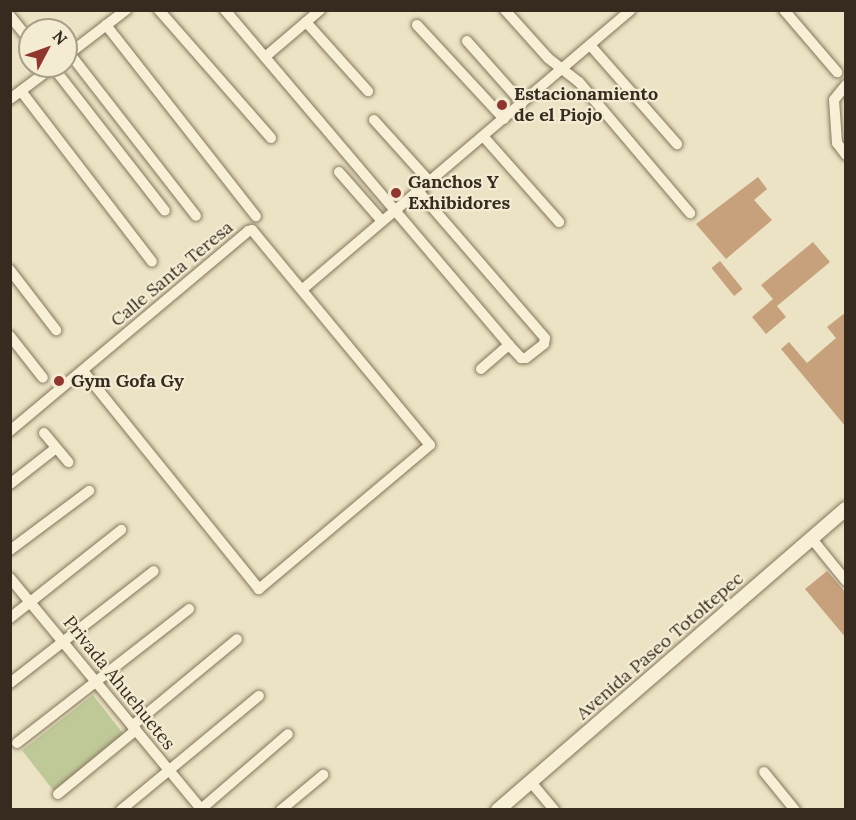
<!DOCTYPE html>
<html>
<head>
<meta charset="utf-8">
<style>
	body { margin:0 }
	#map { position:relative; width:856px; height:820px; overflow:hidden; background:#ebe3c4; font-family:Lora,serif }
	div>[style] { position:absolute }
	[style*='--x'] { left:calc(var(--x)*1px); top:calc(var(--y)*1px); width:calc(var(--w)*1px); rotate:calc(var(--a)*1deg) }
	.green>* { inset:0; background:#bfc998; transform-origin:0 0 }
	.building>* { inset:0; background:#c7a17c; transform-origin:0 0 }
	.roads { filter:drop-shadow(0 0 2px #85755b) drop-shadow(0 0 2px #85755b) }
	.minor>* { height:10px; margin:-5px; padding:0 5px; transform-origin:5px; border-radius:5px; background:#f7f0d6 }
	.secondary>* { height:14px; margin:-7px; padding:0 7px; transform-origin:7px; border-radius:7px; background:#f7f0d6 }
	.dots>* { width:16px; height:16px; translate:-50% -50%; box-sizing:border-box; border:3px solid #f3ecd3; border-radius:50% }
	span { translate:-50% -50%; white-space:nowrap; text-align:center; line-height:1.15; -webkit-text-stroke:4.5px #f3ecd3; paint-order:stroke }
	.poi-label { font-size:18px; color:#362b1e; font-weight:700 }
	.left { translate:0 -50%; text-align:left }
	.street-label { font-size:18px; color:#362b1e }
	.frame { position:absolute; inset:0; border:12px solid #362b1e; pointer-events:none }
	.north { position:absolute; left:18px; top:18px; width:60px; height:60px; box-sizing:border-box; background:#f3ecd3; border:2px solid #a79f8b; border-radius:50%; rotate:49deg; font-size:16px; font-weight:700; line-height:24px; text-align:center; color:#362b1e }
	.north::after { content:''; display:block; margin:auto; width:21px; height:27px; background:#90362f; clip-path:polygon(50% 0,100% 100%,50% 72%,0 100%) }
</style>
</head>
<body>
<div id="map">
	<div class="green">
		<i style="left:93px;top:695px;width:52px;height:90px;rotate:52deg"></i>
	</div>
	<div class="building">
		<i style="clip-path:polygon(758px 177px,767px 189px,754px 200px,772px 220px,726px 259px,696px 224px)"></i>
		<i style="clip-path:polygon(813px 242px,830px 262px,777px 306px,786px 317px,766px 334px,752px 317px,773px 299px,761px 285px)"></i>
		<i style="left:720px;top:261px;width:36px;height:11px;rotate:51deg"></i>
		<i style="clip-path:polygon(846px 312px,846px 427px,781px 349px,789px 342px,807px 363px,836px 338px,827px 327px)"></i>
		<i style="clip-path:polygon(827px 571px,846px 593px,846px 638px,805px 589px)"></i>
	</div>
	<div class="roads">
		<div class="minor">
			<i style="--x:159;--y:10;--w:170;--a:48.8"></i>
			<i style="--x:225;--y:10;--w:439;--a:49.7"></i>
			<i style="--x:509;--y:345;--w:18;--a:47"></i>
			<i style="--x:521;--y:358;--w:5;--a:0"></i>
			<i style="--x:526;--y:358;--w:23;--a:-38"></i>
			<i style="--x:544;--y:344;--w:6;--a:-81"></i>
			<i style="--x:545;--y:338;--w:194;--a:-130.8"></i>
			<i style="--x:505;--y:10;--w:64;--a:48.1"></i>
			<i style="--x:548;--y:58;--w:39;--a:38"></i>
			<i style="--x:579;--y:82;--w:172;--a:49.7"></i>
			<i style="--x:784;--y:10;--w:82;--a:49.5"></i>
			<i style="--x:10;--y:16;--w:27;--a:51"></i>
			<i style="--x:306;--y:22;--w:93;--a:48.1"></i>
			<i style="--x:106;--y:25;--w:243;--a:51.9"></i>
			<i style="--x:417;--y:25;--w:128;--a:47.2"></i>
			<i style="--x:467;--y:41;--w:83;--a:48.4"></i>
			<i style="--x:590;--y:45;--w:132;--a:48.7"></i>
			<i style="--x:70;--y:54;--w:205;--a:52.1"></i>
			<i style="--x:66;--y:56;--w:76;--a:-37.5"></i>
			<i style="--x:265;--y:57;--w:72;--a:-40.5"></i>
			<i style="--x:53;--y:67;--w:182;--a:52.1"></i>
			<i style="--x:846;--y:85;--w:19;--a:129"></i>
			<i style="--x:834;--y:100;--w:43;--a:86"></i>
			<i style="--x:837;--y:143;--w:15;--a:53"></i>
			<i style="--x:21;--y:91;--w:215;--a:52.5"></i>
			<i style="--x:10;--y:99;--w:55;--a:-36.9"></i>
			<i style="--x:374;--y:120;--w:82;--a:48"></i>
			<i style="--x:483;--y:136;--w:115;--a:48.5"></i>
			<i style="--x:339;--y:172;--w:65;--a:48.7"></i>
			<i style="--x:10;--y:270;--w:76;--a:52.5"></i>
			<i style="--x:304;--y:288;--w:429;--a:-40.4"></i>
			<i style="--x:10;--y:336;--w:53;--a:51.8"></i>
			<i style="--x:481;--y:369;--w:37;--a:-41"></i>
			<i style="--x:10;--y:431;--w:311;--a:-40"></i>
			<i style="--x:248;--y:231;--w:4;--a:-14"></i>
			<i style="--x:252;--y:230;--w:279;--a:50.4"></i>
			<i style="--x:430;--y:445;--w:224;--a:139.9"></i>
			<i style="--x:259;--y:589;--w:280;--a:-128.9"></i>
			<i style="--x:44;--y:433;--w:38;--a:50"></i>
			<i style="--x:10;--y:484;--w:58;--a:-38"></i>
			<i style="--x:812;--y:539;--w:54;--a:51"></i>
			<i style="--x:10;--y:550;--w:99;--a:-36.8"></i>
			<i style="--x:10;--y:578;--w:301;--a:50.4"></i>
			<i style="--x:10;--y:618;--w:142;--a:-38.4"></i>
			<i style="--x:10;--y:683;--w:182;--a:-37.9"></i>
			<i style="--x:132;--y:726;--w:136;--a:-39.6"></i>
			<i style="--x:17;--y:743;--w:218;--a:-37.9"></i>
			<i style="--x:764;--y:772;--w:49;--a:50.8"></i>
			<i style="--x:530;--y:781;--w:38;--a:50"></i>
			<i style="--x:58;--y:794;--w:101;--a:-39.4"></i>
			<i style="--x:121;--y:810;--w:179;--a:-39.6"></i>
			<i style="--x:200;--y:810;--w:116;--a:-40.8"></i>
			<i style="--x:281;--y:810;--w:55;--a:-39.8"></i>
		</div>
		<div class="secondary">
			<i style="--x:498;--y:810;--w:460;--a:-40.9"></i>
		</div>
	</div>
	<div class="dots">
		<i style="left:502px;top:105px;background:#90362f"></i>
		<i style="left:396px;top:193px;background:#90362f"></i>
		<i style="left:59px;top:381px;background:#90362f"></i>
	</div>
	<div class="poi-label">
		<span class="left" style="left:514px;top:105px">Estacionamiento<br>de el Piojo</span>
		<span class="left" style="left:408px;top:193px">Ganchos Y<br>Exhibidores</span>
		<span class="left" style="left:71px;top:381px">Gym Gofa Gy</span>
	</div>
	<div class="street-label">
		<span style="left:172px;top:274px;rotate:-40deg">Calle Santa Teresa</span>
		<span style="left:660px;top:646px;rotate:-41deg">Avenida Paseo Totoltepec</span>
		<span style="left:119px;top:683px;rotate:51deg">Privada Ahuehuetes</span>
	</div>
	<div class="frame"></div>
	<div class="north">N</div>
</div>
</body>
</html>
